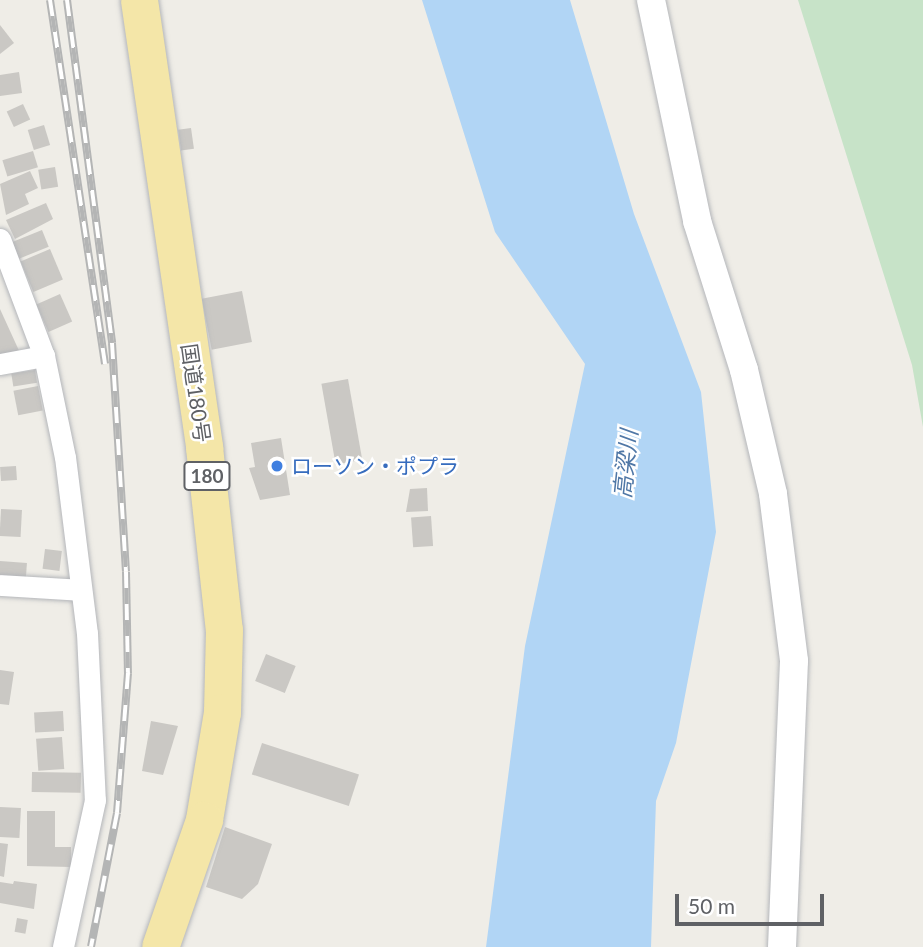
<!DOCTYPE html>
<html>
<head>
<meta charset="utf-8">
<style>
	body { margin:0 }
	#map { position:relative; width:923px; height:947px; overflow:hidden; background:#efede7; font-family:Lato,"Noto Sans JP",sans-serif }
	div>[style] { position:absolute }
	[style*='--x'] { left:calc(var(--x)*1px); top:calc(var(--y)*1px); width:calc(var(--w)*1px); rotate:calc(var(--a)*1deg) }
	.green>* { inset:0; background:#c7e3c8 }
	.water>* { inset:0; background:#b1d5f5 }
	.building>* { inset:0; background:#cac8c4; transform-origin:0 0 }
	.roads { filter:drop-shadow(0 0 2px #b4b6ba) drop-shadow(0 0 2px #b4b6ba) }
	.minor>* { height:21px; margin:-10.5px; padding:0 10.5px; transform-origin:10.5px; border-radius:10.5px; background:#fff }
	.tertiary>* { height:28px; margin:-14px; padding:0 14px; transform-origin:14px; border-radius:14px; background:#fff }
	.trunk>* { height:37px; margin:-18.5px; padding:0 18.5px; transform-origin:18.5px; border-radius:18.5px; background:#f4e6a8 }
	.rail>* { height:8px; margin-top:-4px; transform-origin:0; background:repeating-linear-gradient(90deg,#fff 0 16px,#b4b5b5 0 32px); box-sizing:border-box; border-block:2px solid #b4b5b5 }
	.dots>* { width:19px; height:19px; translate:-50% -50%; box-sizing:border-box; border:4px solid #fff; border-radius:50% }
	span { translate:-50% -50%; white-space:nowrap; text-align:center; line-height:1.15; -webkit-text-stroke:5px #fff; paint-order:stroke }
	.shield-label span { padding:2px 5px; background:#fff; border:2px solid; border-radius:5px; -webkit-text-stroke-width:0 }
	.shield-label { font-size:19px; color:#5f6165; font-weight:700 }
	.street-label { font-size:21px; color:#5f6165 }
	.shop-label { font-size:21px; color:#366cbe }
	.left { translate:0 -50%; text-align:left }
	.water-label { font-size:23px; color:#4f77a6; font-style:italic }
	.scale { position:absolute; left:675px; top:894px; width:149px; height:32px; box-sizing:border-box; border:4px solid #5f6165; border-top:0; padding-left:9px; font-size:21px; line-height:24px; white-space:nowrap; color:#5f6165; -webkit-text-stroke:5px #fff; paint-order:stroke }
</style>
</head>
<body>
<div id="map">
	<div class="green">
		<i style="clip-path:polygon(798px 0,923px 0,923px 427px,912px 365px)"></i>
	</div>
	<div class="water">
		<i style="clip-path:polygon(422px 0,570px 0,634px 214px,701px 392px,716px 532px,676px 743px,656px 801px,651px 947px,486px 947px,525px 646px,585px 364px,495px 232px)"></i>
	</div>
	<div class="building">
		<i style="clip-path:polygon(0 25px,14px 43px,0 54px)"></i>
		<i style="clip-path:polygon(19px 72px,22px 93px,0 96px,0 75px)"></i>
		<i style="left:23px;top:104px;width:17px;height:18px;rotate:65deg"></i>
		<i style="left:44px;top:125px;width:21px;height:17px;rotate:73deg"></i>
		<i style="left:191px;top:128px;width:21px;height:13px;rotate:82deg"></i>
		<i style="left:33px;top:151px;width:17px;height:32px;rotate:73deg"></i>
		<i style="left:55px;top:167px;width:20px;height:17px;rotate:81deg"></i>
		<i style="clip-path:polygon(30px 171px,38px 188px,25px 194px,29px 204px,6px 215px,0 184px)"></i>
		<i style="clip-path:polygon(46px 203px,53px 219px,15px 239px,6px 220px)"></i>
		<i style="left:42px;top:230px;width:18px;height:32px;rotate:68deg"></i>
		<i style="left:50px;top:249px;width:33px;height:32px;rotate:67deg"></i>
		<i style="left:242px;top:291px;width:52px;height:41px;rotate:79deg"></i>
		<i style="left:60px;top:294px;width:30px;height:26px;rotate:66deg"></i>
		<i style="clip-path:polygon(0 309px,21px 355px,0 356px)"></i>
		<i style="left:35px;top:370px;width:13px;height:24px;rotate:81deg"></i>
		<i style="left:348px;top:379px;width:82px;height:27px;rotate:80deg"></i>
		<i style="left:38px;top:386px;width:25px;height:25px;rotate:79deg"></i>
		<i style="clip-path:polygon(281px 438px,290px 495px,260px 500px,249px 468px,255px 467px,251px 443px)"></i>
		<i style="left:16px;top:466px;width:14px;height:16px;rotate:86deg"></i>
		<i style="clip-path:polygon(427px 488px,428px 511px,406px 512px,410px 489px)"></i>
		<i style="left:1px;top:509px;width:21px;height:27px;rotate:3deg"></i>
		<i style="left:431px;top:516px;width:30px;height:20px;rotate:86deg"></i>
		<i style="left:45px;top:549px;width:17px;height:20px;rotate:7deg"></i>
		<i style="left:0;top:561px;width:27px;height:21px;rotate:4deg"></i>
		<i style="left:266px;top:654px;width:32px;height:29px;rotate:22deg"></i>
		<i style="clip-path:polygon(0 670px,14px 672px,9px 705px,0 704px)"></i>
		<i style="left:63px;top:711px;width:20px;height:29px;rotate:87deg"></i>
		<i style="clip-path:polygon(151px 721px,178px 726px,163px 775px,142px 771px)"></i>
		<i style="left:62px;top:737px;width:32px;height:26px;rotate:86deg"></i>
		<i style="left:262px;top:743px;width:102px;height:33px;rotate:18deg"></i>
		<i style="left:32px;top:772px;width:49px;height:20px;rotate:1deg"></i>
		<i style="left:0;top:807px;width:21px;height:30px;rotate:3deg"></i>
		<i style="clip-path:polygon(27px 811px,55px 811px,55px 847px,71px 847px,71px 867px,27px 866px)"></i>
		<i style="clip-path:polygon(225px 827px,272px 844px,258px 884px,242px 899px,206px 887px)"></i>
		<i style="clip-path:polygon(0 843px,8px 844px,4px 877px,0 876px)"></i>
		<i style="clip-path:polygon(14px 881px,37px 884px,34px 909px,0 903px,0 882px,13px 884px)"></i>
		<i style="left:17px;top:918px;width:11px;height:14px;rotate:10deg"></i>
	</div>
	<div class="roads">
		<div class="minor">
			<i style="--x:0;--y:239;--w:125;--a:69.4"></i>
			<i style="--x:44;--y:356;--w:103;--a:78.3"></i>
			<i style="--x:65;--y:457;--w:177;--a:82.9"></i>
			<i style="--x:87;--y:633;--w:167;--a:87.3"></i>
			<i style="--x:95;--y:800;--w:150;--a:102.3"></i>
			<i style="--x:0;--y:364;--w:45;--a:-10.3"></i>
			<i style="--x:0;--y:585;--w:81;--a:3.5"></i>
		</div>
		<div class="tertiary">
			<i style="--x:651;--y:0;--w:226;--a:78.2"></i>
			<i style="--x:697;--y:221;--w:156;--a:72.5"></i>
			<i style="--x:744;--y:370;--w:127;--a:76.8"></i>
			<i style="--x:773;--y:494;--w:168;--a:82.8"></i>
			<i style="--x:794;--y:661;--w:286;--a:92.4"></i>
		</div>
		<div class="trunk">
			<i style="--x:139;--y:0;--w:452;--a:81.7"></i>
			<i style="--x:204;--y:447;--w:184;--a:83.8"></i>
			<i style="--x:224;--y:630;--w:82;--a:91.4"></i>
			<i style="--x:222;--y:712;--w:109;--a:99.5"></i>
			<i style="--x:204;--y:820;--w:134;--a:109.1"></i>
		</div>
	</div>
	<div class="rail">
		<i style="--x:50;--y:0;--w:368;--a:81.4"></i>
		<i style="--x:67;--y:0;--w:346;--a:82.5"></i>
		<i style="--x:112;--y:343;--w:229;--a:86.5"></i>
		<i style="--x:126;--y:572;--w:101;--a:88.9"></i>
		<i style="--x:128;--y:673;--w:140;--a:94.5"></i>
		<i style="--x:117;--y:813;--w:136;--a:101"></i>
	</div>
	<div class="dots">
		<i style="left:277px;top:466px;background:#3f7fe0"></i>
	</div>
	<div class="shield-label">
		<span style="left:207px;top:476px">180</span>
	</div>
	<div class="street-label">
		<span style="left:196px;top:393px;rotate:82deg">国道180号</span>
	</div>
	<div class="shop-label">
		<span class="left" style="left:291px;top:466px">ローソン・ポプラ</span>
	</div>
	<div class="water-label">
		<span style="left:625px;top:464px;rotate:-84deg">高梁川</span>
	</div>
	<div class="scale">50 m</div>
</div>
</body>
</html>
